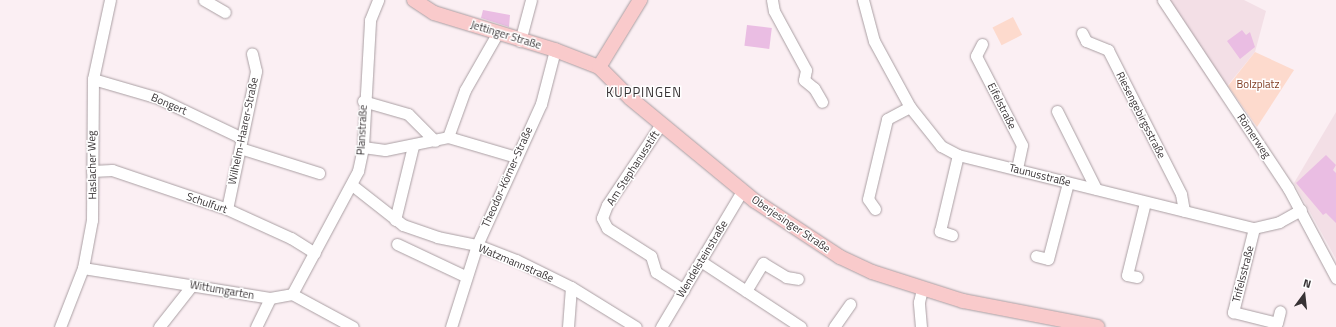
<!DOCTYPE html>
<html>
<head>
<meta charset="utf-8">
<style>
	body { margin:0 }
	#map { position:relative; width:1336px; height:327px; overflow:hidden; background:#fbeff3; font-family:"Titillium Web",sans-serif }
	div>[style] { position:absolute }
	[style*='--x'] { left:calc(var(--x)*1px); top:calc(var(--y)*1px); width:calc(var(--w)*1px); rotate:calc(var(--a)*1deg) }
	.built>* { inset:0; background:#f3dfe6 }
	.green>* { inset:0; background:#fddacd; transform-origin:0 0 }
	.building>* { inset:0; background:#eabde3; transform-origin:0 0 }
	.roads { filter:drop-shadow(0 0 1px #aa9fa3) drop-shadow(0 0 1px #aa9fa3) }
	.minor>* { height:11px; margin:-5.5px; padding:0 5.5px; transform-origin:5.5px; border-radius:5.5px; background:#fff }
	.major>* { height:14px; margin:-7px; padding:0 7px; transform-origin:7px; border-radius:7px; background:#f9cacb }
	span { translate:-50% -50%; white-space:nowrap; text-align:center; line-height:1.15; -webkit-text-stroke:3px #fff; paint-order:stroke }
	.street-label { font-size:11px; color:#373234 }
	.park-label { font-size:11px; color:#803c22 }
	.quarter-label { font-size:13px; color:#373234; letter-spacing:1px }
	.north { position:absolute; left:1284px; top:275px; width:40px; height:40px; -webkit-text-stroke:3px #fff; paint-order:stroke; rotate:15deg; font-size:11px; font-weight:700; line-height:16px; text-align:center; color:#373234 }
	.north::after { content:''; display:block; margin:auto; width:14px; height:18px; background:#373234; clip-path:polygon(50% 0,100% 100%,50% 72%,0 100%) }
</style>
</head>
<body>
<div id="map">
	<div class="built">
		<i style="clip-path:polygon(1156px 0,1244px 0,1266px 11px,1255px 52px,1219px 96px)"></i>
		<i style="clip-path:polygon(1336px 112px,1336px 259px,1294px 183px)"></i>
	</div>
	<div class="green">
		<i style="left:1013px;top:17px;width:20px;height:23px;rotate:63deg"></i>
		<i style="clip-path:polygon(1255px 52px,1294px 70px,1257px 127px,1228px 86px)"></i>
	</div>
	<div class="building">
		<i style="clip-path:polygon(483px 10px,510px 15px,509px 27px,481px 18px)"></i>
		<i style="left:747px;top:25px;width:25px;height:21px;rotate:7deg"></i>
		<i style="clip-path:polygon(1242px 30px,1246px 35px,1250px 32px,1255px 47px,1240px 59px,1227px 41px)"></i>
		<i style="clip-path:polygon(1326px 155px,1336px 165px,1333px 170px,1336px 173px,1336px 223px,1326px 213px,1323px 215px,1296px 183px)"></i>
	</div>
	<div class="roads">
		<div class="minor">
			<i style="--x:204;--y:0;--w:24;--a:30"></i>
			<i style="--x:772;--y:0;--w:11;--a:80"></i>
			<i style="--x:774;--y:11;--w:67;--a:61.5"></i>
			<i style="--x:806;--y:70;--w:10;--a:101"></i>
			<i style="--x:804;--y:80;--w:13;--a:39"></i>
			<i style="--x:814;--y:88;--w:16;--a:60"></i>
			<i style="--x:863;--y:0;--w:42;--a:75"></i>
			<i style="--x:874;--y:41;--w:75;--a:61.4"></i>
			<i style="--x:910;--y:107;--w:50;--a:51.5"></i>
			<i style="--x:941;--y:146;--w:19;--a:28"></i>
			<i style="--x:958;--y:155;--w:305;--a:13.9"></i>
			<i style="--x:1254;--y:228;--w:26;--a:-13"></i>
			<i style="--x:1279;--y:222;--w:25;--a:-29"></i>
			<i style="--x:1163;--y:0;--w:226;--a:56.4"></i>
			<i style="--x:1288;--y:188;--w:102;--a:61.9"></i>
			<i style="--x:1082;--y:33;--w:9;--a:63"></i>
			<i style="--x:1086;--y:41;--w:24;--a:22"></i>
			<i style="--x:1108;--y:50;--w:161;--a:63.1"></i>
			<i style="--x:1181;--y:194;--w:17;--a:80"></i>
			<i style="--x:520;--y:41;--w:42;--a:-75"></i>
			<i style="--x:982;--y:44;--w:13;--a:117"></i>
			<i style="--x:976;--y:56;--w:100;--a:62.7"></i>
			<i style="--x:1022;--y:145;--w:25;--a:102"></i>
			<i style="--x:93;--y:79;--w:68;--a:16.3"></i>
			<i style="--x:158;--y:98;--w:93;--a:25.5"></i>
			<i style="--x:363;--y:101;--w:47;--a:16.1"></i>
			<i style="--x:408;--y:114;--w:38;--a:45"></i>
			<i style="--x:1057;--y:111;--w:87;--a:63.4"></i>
			<i style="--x:661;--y:124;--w:97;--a:123.7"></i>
			<i style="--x:607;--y:205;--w:14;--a:111"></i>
			<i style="--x:602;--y:218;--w:11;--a:63"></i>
			<i style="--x:607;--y:228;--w:52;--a:32.5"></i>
			<i style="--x:651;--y:256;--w:17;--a:73"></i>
			<i style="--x:656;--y:272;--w:33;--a:33"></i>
			<i style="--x:448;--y:137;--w:71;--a:16.4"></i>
			<i style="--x:363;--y:147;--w:22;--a:8"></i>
			<i style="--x:385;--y:150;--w:64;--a:-11.7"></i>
			<i style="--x:448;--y:137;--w:50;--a:-70.1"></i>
			<i style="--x:465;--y:90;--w:64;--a:-60.3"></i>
			<i style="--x:240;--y:148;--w:83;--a:17.6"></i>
			<i style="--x:92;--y:171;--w:20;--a:-3"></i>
			<i style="--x:112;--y:170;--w:121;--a:18.7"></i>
			<i style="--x:227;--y:209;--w:70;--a:24.4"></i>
			<i style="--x:291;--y:238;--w:28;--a:32"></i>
			<i style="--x:352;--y:185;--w:65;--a:38.1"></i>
			<i style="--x:403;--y:225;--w:36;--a:19"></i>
			<i style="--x:437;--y:237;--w:41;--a:11.3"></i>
			<i style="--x:477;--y:245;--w:42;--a:21"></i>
			<i style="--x:516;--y:260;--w:61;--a:26.1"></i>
			<i style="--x:571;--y:287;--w:76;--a:31.6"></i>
			<i style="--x:227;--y:209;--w:141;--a:-78.1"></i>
			<i style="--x:256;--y:71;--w:18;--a:-103"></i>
			<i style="--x:875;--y:209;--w:12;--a:-125"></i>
			<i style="--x:868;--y:199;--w:82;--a:-76.6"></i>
			<i style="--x:887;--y:119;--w:26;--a:-28"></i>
			<i style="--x:395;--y:220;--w:76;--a:-76.3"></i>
			<i style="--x:1254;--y:228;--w:87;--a:104"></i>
			<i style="--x:1233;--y:312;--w:45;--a:14"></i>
			<i style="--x:1277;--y:323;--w:12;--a:-76"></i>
			<i style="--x:952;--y:235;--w:13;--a:-162"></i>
			<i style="--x:940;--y:231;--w:78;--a:-76.7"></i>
			<i style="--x:397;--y:244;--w:75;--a:25.2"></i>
			<i style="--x:1036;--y:256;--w:12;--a:14"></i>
			<i style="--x:1048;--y:259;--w:79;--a:-75.3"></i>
			<i style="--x:702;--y:262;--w:118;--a:33.3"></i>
			<i style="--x:83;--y:268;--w:189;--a:9.1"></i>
			<i style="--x:270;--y:298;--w:22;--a:-10"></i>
			<i style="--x:292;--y:294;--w:69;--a:28.4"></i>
			<i style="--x:1137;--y:277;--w:10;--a:-169"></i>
			<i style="--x:1127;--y:275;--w:75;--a:-76.1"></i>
			<i style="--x:746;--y:291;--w:33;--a:-59"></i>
			<i style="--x:763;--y:263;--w:27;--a:31"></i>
			<i style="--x:786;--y:277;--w:12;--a:9"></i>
			<i style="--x:292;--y:294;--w:140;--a:-61.8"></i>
			<i style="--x:358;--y:171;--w:25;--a:-78"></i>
			<i style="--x:363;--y:147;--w:127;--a:-86.8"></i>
			<i style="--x:370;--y:20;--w:22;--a:-68"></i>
			<i style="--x:60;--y:327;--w:63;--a:-68.7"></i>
			<i style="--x:83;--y:268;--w:49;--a:-79.4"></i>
			<i style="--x:92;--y:220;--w:141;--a:-89.6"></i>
			<i style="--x:93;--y:79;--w:81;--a:-77.9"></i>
			<i style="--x:159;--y:327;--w:53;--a:-51.8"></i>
			<i style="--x:256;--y:327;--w:32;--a:-64"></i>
			<i style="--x:451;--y:327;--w:86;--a:-72.4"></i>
			<i style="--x:477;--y:245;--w:155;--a:-65.6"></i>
			<i style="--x:541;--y:104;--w:56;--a:-75.5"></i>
			<i style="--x:568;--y:327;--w:40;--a:-85.7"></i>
			<i style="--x:661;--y:327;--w:158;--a:-59.2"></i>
			<i style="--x:834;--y:327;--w:28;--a:-55"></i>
			<i style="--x:921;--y:327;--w:25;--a:-95"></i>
			<i style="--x:919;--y:302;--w:13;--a:-77"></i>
		</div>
		<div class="major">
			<i style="--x:414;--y:0;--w:24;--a:33"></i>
			<i style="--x:434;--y:13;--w:127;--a:17"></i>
			<i style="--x:555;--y:50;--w:47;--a:21.1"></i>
			<i style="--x:599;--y:67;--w:44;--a:45"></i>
			<i style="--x:630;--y:98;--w:162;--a:39.5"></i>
			<i style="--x:755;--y:201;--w:102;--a:33.4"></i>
			<i style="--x:840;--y:257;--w:35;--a:25"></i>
			<i style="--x:872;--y:272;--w:96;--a:17.7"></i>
			<i style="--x:963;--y:301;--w:137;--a:10.9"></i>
			<i style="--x:599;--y:67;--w:79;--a:-58.5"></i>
		</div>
	</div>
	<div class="street-label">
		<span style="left:506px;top:35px;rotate:17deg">Jettinger Straße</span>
		<span style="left:169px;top:104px;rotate:23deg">Bongert</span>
		<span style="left:1002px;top:106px;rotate:63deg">Eifelstraße</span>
		<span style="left:1141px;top:115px;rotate:63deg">Riesengebirgsstraße</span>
		<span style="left:362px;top:130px;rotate:-87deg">Planstraße</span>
		<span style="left:243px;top:131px;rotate:-78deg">Wilhelm-Haarer-Straße</span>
		<span style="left:1254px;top:136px;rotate:56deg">Römerweg</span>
		<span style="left:92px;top:165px;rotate:-91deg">Haslacher Weg</span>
		<span style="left:633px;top:168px;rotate:-57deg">Am Stephanusstift</span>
		<span style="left:1040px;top:175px;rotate:14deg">Taunusstraße</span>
		<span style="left:507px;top:177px;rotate:-66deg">Theodor-Körner-Straße</span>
		<span style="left:207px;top:203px;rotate:19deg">Schulfurt</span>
		<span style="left:791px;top:224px;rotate:34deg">Oberjesinger Straße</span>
		<span style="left:702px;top:259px;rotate:-59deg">Wendelsteinstraße</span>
		<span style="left:516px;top:263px;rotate:23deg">Watzmannstraße</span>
		<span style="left:1243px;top:274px;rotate:-76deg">Trifelsstraße</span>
		<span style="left:222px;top:290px;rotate:10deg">Wittumgarten</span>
	</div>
	<div class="park-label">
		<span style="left:1258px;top:84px">Bolzplatz</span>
	</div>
	<div class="quarter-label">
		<span style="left:644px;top:92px">KUPPINGEN</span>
	</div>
	<div class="north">N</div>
</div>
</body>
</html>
